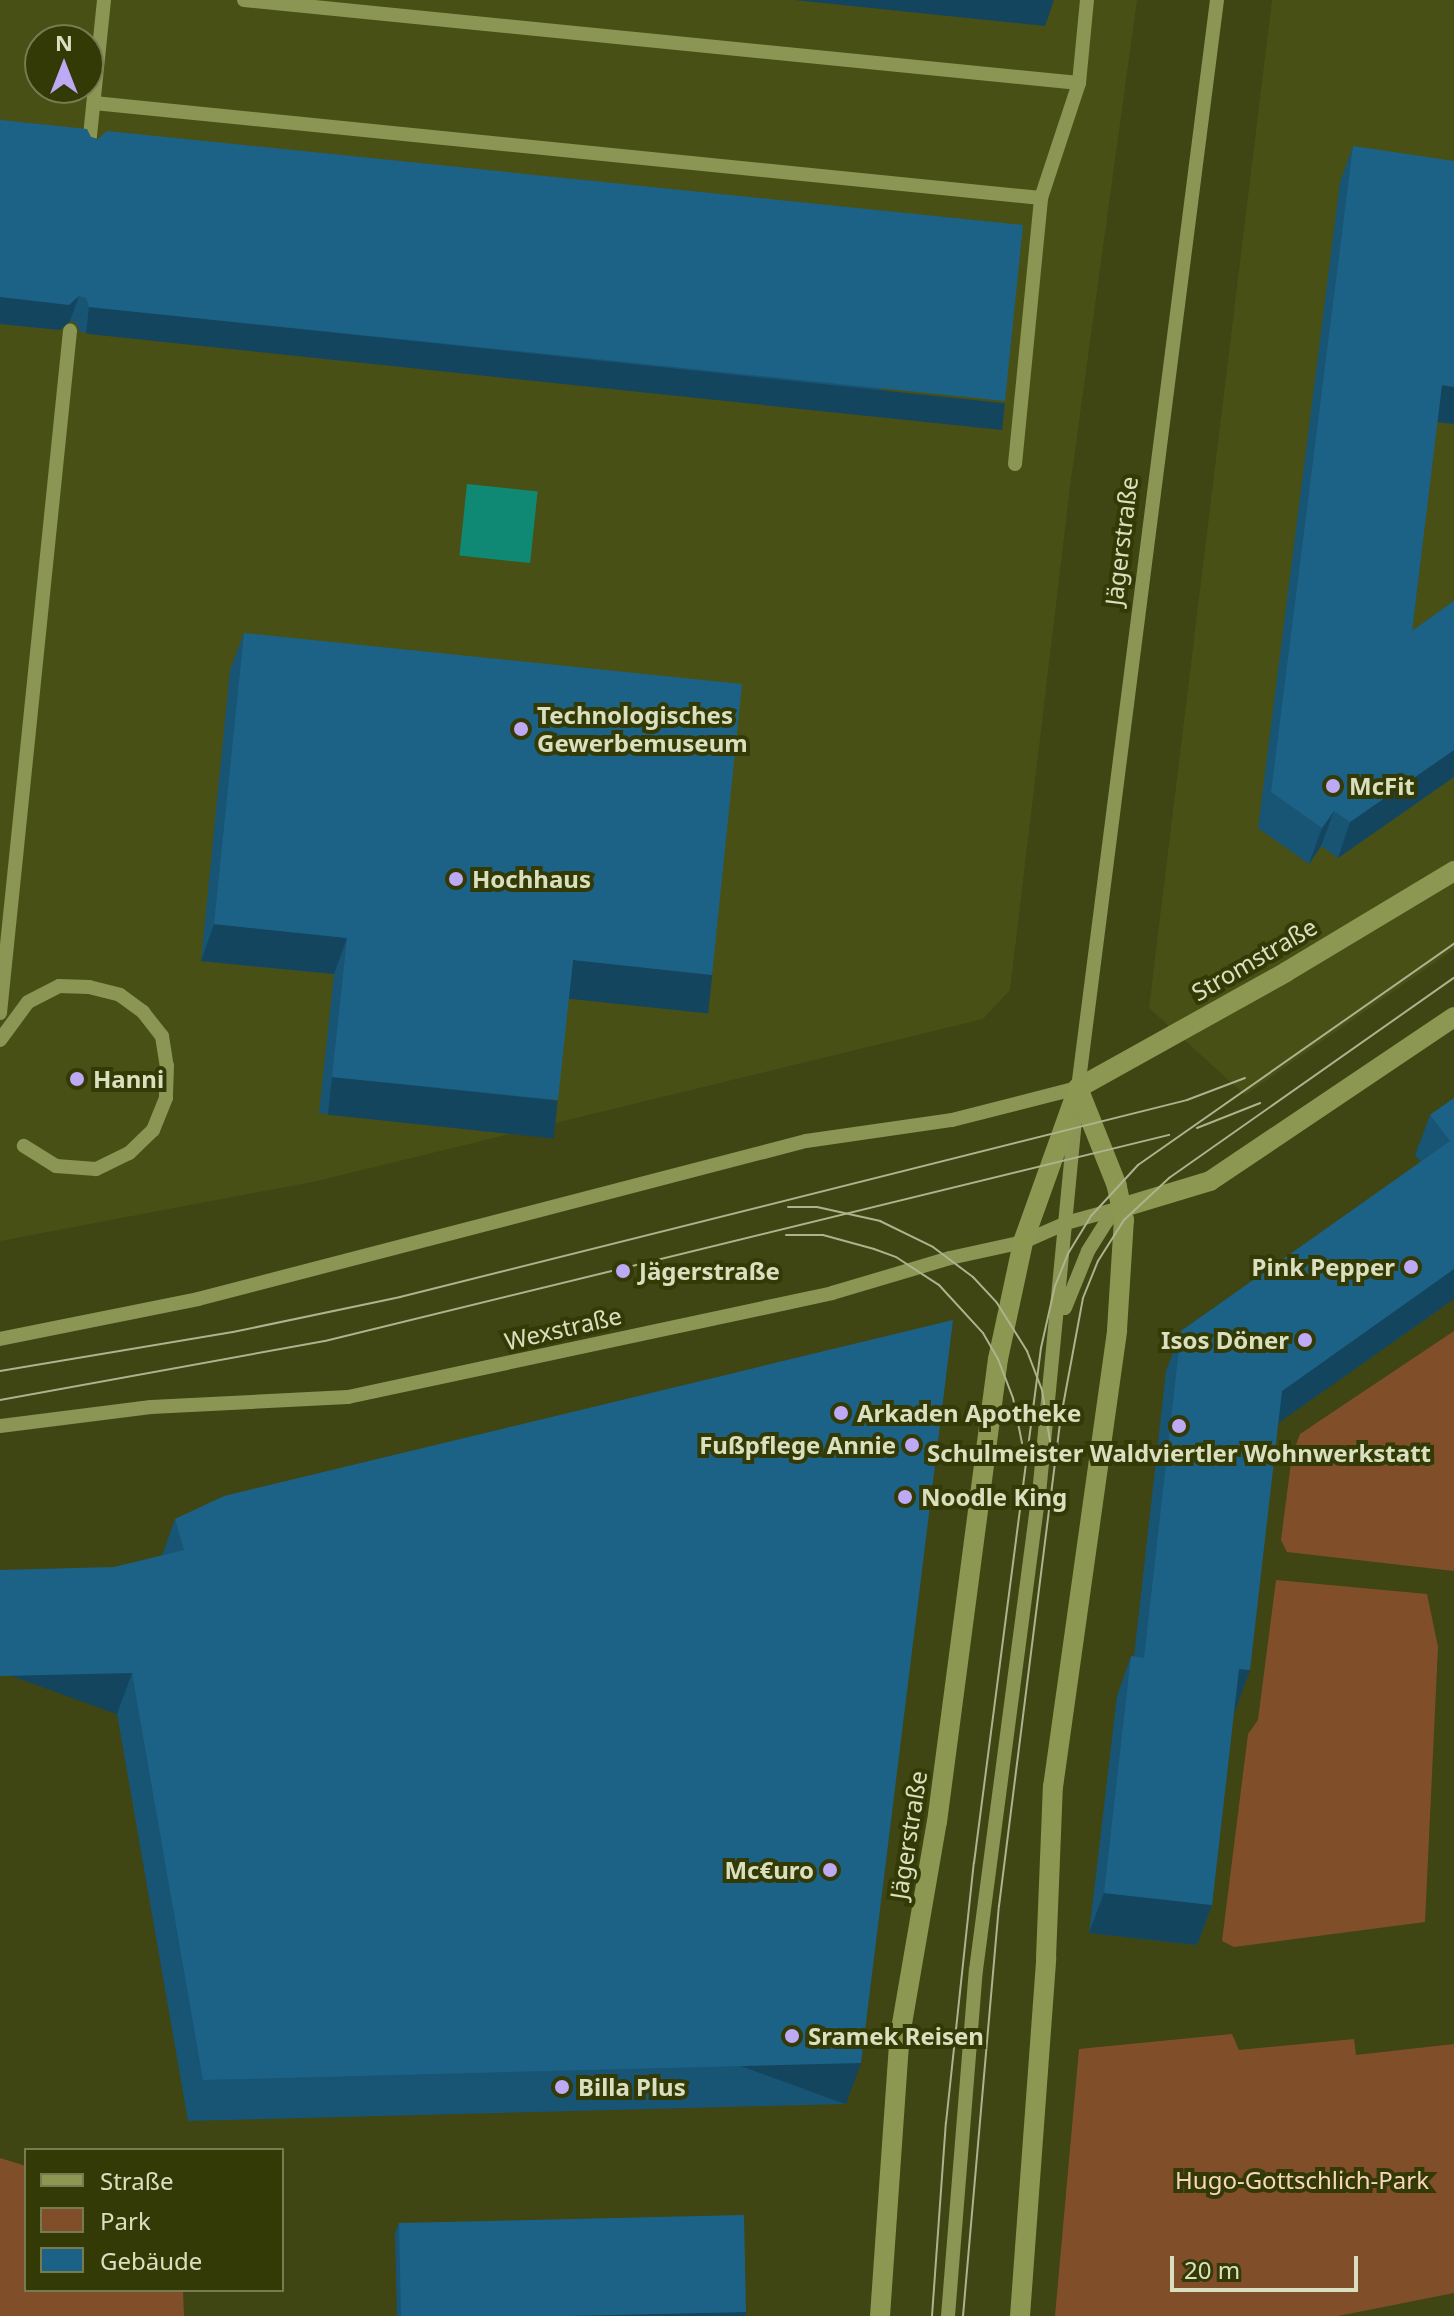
<!DOCTYPE html>
<html>
<head>
<meta charset="utf-8">
<style>
	body { margin:0 }
	#map { position:relative; width:1454px; height:2316px; overflow:hidden; background:#3f4513; font-family:"Noto Sans",sans-serif }
	div>[style] { position:absolute }
	[style*='--x'] { left:calc(var(--x)*1px); top:calc(var(--y)*1px); width:calc(var(--w)*1px); rotate:calc(var(--a)*1deg) }
	.built>* { inset:0; background:#495016 }
	.green>* { inset:0; background:#804f2a }
	.water>* { inset:0; background:#108974; transform-origin:0 0 }
	.minor>* { height:14px; margin:-7px; padding:0 7px; transform-origin:7px; border-radius:7px; background:#8b9554 }
	.major>* { height:20px; margin:-10px; padding:0 10px; transform-origin:10px; border-radius:10px; background:#8c9751 }
	.tram>* { height:2px; margin:-1px; padding:0 1px; transform-origin:1px; border-radius:1px; background:#adb38e }
	.wall>* { inset:0; background:#185473 }
	.shaded-wall>* { inset:0; background:#14455e; transform-origin:0 0 }
	.building>* { inset:0; background:#1c6286 }
	.dots>* { width:22px; height:22px; translate:-50% -50%; box-sizing:border-box; border:4px solid #343a06; border-radius:50% }
	span { translate:-50% -50%; white-space:nowrap; text-align:center; line-height:1.15; -webkit-text-stroke:8px #343a06; paint-order:stroke }
	.street-label { font-size:24px; color:#dae0bf }
	.poi-label { font-size:24px; color:#dae0bf; font-weight:700 }
	.left { translate:0 -50%; text-align:left }
	.right { translate:-100% -50%; text-align:right }
	.park-label { font-size:24px; color:#fad6bd }
	.legend { position:absolute; left:24px; top:2148px; width:260px; height:144px; box-sizing:border-box; background:#343a06; border:2px solid #767c50; margin:0; padding:10px 14px; list-style:none; font-size:24px; color:#dae0bf }
	.legend li { display:flex; align-items:center; gap:16px; height:40px }
	.legend b { width:40px; border:2px solid #767c50 }
	.north { position:absolute; left:24px; top:24px; width:80px; height:80px; box-sizing:border-box; background:#343a06; border:2px solid #767c50; border-radius:50%; rotate:0deg; font-size:22px; font-weight:700; line-height:32px; text-align:center; color:#dae0bf }
	.north::after { content:''; display:block; margin:auto; width:28px; height:36px; background:#bea9f5; clip-path:polygon(50% 0,100% 100%,50% 72%,0 100%) }
	.scale { position:absolute; left:1170px; top:2256px; width:188px; height:36px; box-sizing:border-box; border:4px solid #dae0bf; border-top:0; padding-left:10px; font-size:24px; line-height:28px; white-space:nowrap; color:#dae0bf; -webkit-text-stroke:6px #343a06; paint-order:stroke }
</style>
</head>
<body>
<div id="map">
	<div class="built">
		<i style="clip-path:polygon(evenodd,0 0,1137px 0,1070px 487px,1010px 990px,983px 1019px,317px 1181px,0 1241px,0 0,40px 40px,88px 40px,88px 88px,40px 88px,40px 40px)"></i>
		<i style="clip-path:polygon(1272px 0,1454px 0,1454px 949px,1245px 1095px,1149px 1008px)"></i>
	</div>
	<div class="green">
		<i style="clip-path:polygon(1454px 1331px,1454px 1571px,1287px 1552px,1281px 1540px,1292px 1455px,1300px 1434px)"></i>
		<i style="clip-path:polygon(1276px 1580px,1427px 1594px,1438px 1647px,1425px 1922px,1234px 1947px,1222px 1941px,1248px 1734px,1258px 1720px)"></i>
		<i style="clip-path:polygon(1232px 2034px,1239px 2050px,1354px 2039px,1356px 2055px,1454px 2044px,1454px 2293px,1338px 2316px,1055px 2316px,1079px 2049px)"></i>
		<i style="clip-path:polygon(0 2158px,26px 2166px,26px 2290px,183px 2290px,184px 2316px,0 2316px)"></i>
	</div>
	<div class="water">
		<i style="left:467px;top:484px;width:71px;height:72px;rotate:6deg"></i>
	</div>
	<div class="minor">
		<i style="--x:244;--y:0;--w:839;--a:5.68"></i>
		<i style="--x:94;--y:103;--w:952;--a:5.73"></i>
		<i style="--x:88;--y:155;--w:156;--a:-84.1"></i>
		<i style="--x:1015;--y:464;--w:267;--a:-84.4"></i>
		<i style="--x:1041;--y:198;--w:121;--a:-71.7"></i>
		<i style="--x:1079;--y:83;--w:83;--a:-84.5"></i>
		<i style="--x:0;--y:1013;--w:686;--a:-84.14"></i>
		<i style="--x:0;--y:1040;--w:47;--a:-53.6"></i>
		<i style="--x:28;--y:1002;--w:35;--a:-27"></i>
		<i style="--x:59;--y:986;--w:30;--a:2"></i>
		<i style="--x:89;--y:987;--w:32;--a:14"></i>
		<i style="--x:120;--y:995;--w:29;--a:36"></i>
		<i style="--x:143;--y:1012;--w:31;--a:52"></i>
		<i style="--x:162;--y:1036;--w:30;--a:81"></i>
		<i style="--x:167;--y:1066;--w:32;--a:92"></i>
		<i style="--x:166;--y:1098;--w:35;--a:112"></i>
		<i style="--x:153;--y:1130;--w:33;--a:136"></i>
		<i style="--x:129;--y:1153;--w:37;--a:154"></i>
		<i style="--x:96;--y:1169;--w:40;--a:-175.7"></i>
		<i style="--x:56;--y:1166;--w:38;--a:-148"></i>
		<i style="--x:1065;--y:1308;--w:61;--a:-68"></i>
		<i style="--x:1088;--y:1251;--w:34;--a:-58"></i>
		<i style="--x:1106;--y:1222;--w:19;--a:-43"></i>
		<i style="--x:0;--y:1339;--w:202;--a:-11.4"></i>
		<i style="--x:198;--y:1299;--w:628;--a:-14.57"></i>
		<i style="--x:806;--y:1141;--w:148;--a:-8.2"></i>
		<i style="--x:952;--y:1120;--w:130;--a:-14.3"></i>
		<i style="--x:0;--y:1426;--w:152;--a:-7.2"></i>
		<i style="--x:151;--y:1407;--w:197;--a:-2.9"></i>
		<i style="--x:348;--y:1397;--w:495;--a:-12.1"></i>
		<i style="--x:832;--y:1293;--w:123;--a:-16.5"></i>
		<i style="--x:950;--y:1258;--w:75;--a:-12.4"></i>
		<i style="--x:1023;--y:1242;--w:47;--a:-23.8"></i>
		<i style="--x:1066;--y:1223;--w:60;--a:-15.4"></i>
		<i style="--x:948;--y:2316;--w:347;--a:-85.4"></i>
		<i style="--x:976;--y:1970;--w:480;--a:-82.5"></i>
		<i style="--x:1039;--y:1494;--w:408;--a:-84.5"></i>
		<i style="--x:1078;--y:1088;--w:1097;--a:-82.72"></i>
	</div>
	<div class="major">
		<i style="--x:1078;--y:1088;--w:238;--a:-29.1"></i>
		<i style="--x:1286;--y:972;--w:196;--a:-31"></i>
		<i style="--x:1124;--y:1207;--w:90;--a:-16.8"></i>
		<i style="--x:1210;--y:1181;--w:294;--a:-33.9"></i>
		<i style="--x:880;--y:2316;--w:276;--a:-86"></i>
		<i style="--x:899;--y:2041;--w:222;--a:-80.2"></i>
		<i style="--x:937;--y:1822;--w:467;--a:-82.5"></i>
		<i style="--x:998;--y:1359;--w:120;--a:-77.9"></i>
		<i style="--x:1023;--y:1242;--w:164;--a:-70.3"></i>
		<i style="--x:1020;--y:2316;--w:359;--a:-85.8"></i>
		<i style="--x:1046;--y:1958;--w:171;--a:-87.7"></i>
		<i style="--x:1053;--y:1787;--w:461;--a:-82"></i>
		<i style="--x:1117;--y:1330;--w:110;--a:-86.4"></i>
		<i style="--x:1124;--y:1220;--w:35;--a:-102"></i>
		<i style="--x:1117;--y:1186;--w:105;--a:-111.7"></i>
	</div>
	<div class="tram">
		<i style="--x:1197;--y:1128;--w:68;--a:-21.6"></i>
		<i style="--x:788;--y:1207;--w:29;--a:0"></i>
		<i style="--x:817;--y:1207;--w:65;--a:12.5"></i>
		<i style="--x:880;--y:1221;--w:59;--a:26.1"></i>
		<i style="--x:933;--y:1247;--w:50;--a:36.9"></i>
		<i style="--x:973;--y:1277;--w:35;--a:47"></i>
		<i style="--x:997;--y:1303;--w:57;--a:58"></i>
		<i style="--x:1027;--y:1351;--w:42;--a:69"></i>
		<i style="--x:1042;--y:1390;--w:52;--a:81.1"></i>
		<i style="--x:786;--y:1235;--w:37;--a:0"></i>
		<i style="--x:823;--y:1235;--w:53;--a:15.4"></i>
		<i style="--x:874;--y:1249;--w:23;--a:20"></i>
		<i style="--x:896;--y:1257;--w:51;--a:33.1"></i>
		<i style="--x:939;--y:1285;--w:65;--a:47.5"></i>
		<i style="--x:983;--y:1333;--w:30;--a:60"></i>
		<i style="--x:998;--y:1359;--w:42;--a:69"></i>
		<i style="--x:1013;--y:1398;--w:46;--a:78.7"></i>
		<i style="--x:0;--y:1371;--w:236;--a:-9.5"></i>
		<i style="--x:233;--y:1332;--w:171;--a:-11.8"></i>
		<i style="--x:400;--y:1297;--w:811;--a:-14.05"></i>
		<i style="--x:1187;--y:1100;--w:62;--a:-20.8"></i>
		<i style="--x:0;--y:1400;--w:330;--a:-10.3"></i>
		<i style="--x:325;--y:1341;--w:869;--a:-13.72"></i>
		<i style="--x:932;--y:2316;--w:194;--a:-85.9"></i>
		<i style="--x:946;--y:2123;--w:262;--a:-83.9"></i>
		<i style="--x:974;--y:1863;--w:519;--a:-82.59"></i>
		<i style="--x:1041;--y:1348;--w:64;--a:-77.3"></i>
		<i style="--x:1055;--y:1286;--w:37;--a:-68"></i>
		<i style="--x:1069;--y:1252;--w:42;--a:-58.6"></i>
		<i style="--x:1091;--y:1216;--w:69;--a:-47.3"></i>
		<i style="--x:1138;--y:1165;--w:386;--a:-35"></i>
		<i style="--x:963;--y:2316;--w:412;--a:-85"></i>
		<i style="--x:999;--y:1906;--w:488;--a:-82.8"></i>
		<i style="--x:1060;--y:1422;--w:126;--a:-79.5"></i>
		<i style="--x:1083;--y:1298;--w:40;--a:-68"></i>
		<i style="--x:1098;--y:1261;--w:49;--a:-57.6"></i>
		<i style="--x:1124;--y:1220;--w:62;--a:-43"></i>
		<i style="--x:1169;--y:1178;--w:348;--a:-35.1"></i>
	</div>
	<div class="wall">
		<i style="clip-path:polygon(0 120px,91px 137px,996px 426px,80px 332px,76px 323px,70px 321px,60px 330px,0 324px)"></i>
		<i style="clip-path:polygon(1353px 146px,1454px 424px,1437px 422px,1412px 631px,1454px 601px,1454px 777px,1338px 858px,1321px 846px,1309px 864px,1258px 828px,1340px 182px)"></i>
		<i style="clip-path:polygon(244px 633px,699px 1011px,569px 997px,545px 1136px,319px 1113px,334px 974px,201px 961px,230px 670px)"></i>
		<i style="clip-path:polygon(1454px 1098px,1454px 1299px,1278px 1423px,1234px 1711px,1212px 1905px,1197px 1945px,1089px 1933px,1117px 1696px,1131px 1656px,1134px 1656px,1166px 1371px,1181px 1331px,1421px 1162px,1415px 1155px,1430px 1115px)"></i>
		<i style="clip-path:polygon(175px 1519px,846px 2104px,188px 2121px,117px 1714px,162px 1555px)"></i>
		<i style="clip-path:polygon(399px 2223px,746px 2312px,745px 2316px,397px 2316px,395px 2233px)"></i>
	</div>
	<div class="shaded-wall">
		<i style="clip-path:polygon(794px 0,1054px 0,1045px 26px)"></i>
		<i style="clip-path:polygon(79px 296px,70px 321px,60px 330px,0 324px,0 297px)"></i>
		<i style="left:89px;top:307px;width:921px;height:27px;rotate:6deg"></i>
		<i style="clip-path:polygon(1442px 385px,1454px 387px,1454px 424px,1429px 421px)"></i>
		<i style="clip-path:polygon(1454px 750px,1454px 777px,1338px 858px,1350px 822px)"></i>
		<i style="clip-path:polygon(1334px 811px,1321px 846px,1309px 864px,1322px 828px)"></i>
		<i style="clip-path:polygon(214px 924px,347px 938px,334px 974px,201px 961px)"></i>
		<i style="left:573px;top:960px;width:140px;height:39px;rotate:6deg"></i>
		<i style="left:332px;top:1077px;width:227px;height:38px;rotate:6deg"></i>
		<i style="clip-path:polygon(1454px 1269px,1454px 1299px,1267px 1431px,1282px 1391px)"></i>
		<i style="clip-path:polygon(1239px 1669px,1250px 1670px,1235px 1711px,1225px 1710px)"></i>
		<i style="left:132px;top:1673px;width:44px;height:132px;rotate:110deg"></i>
		<i style="clip-path:polygon(1104px 1893px,1212px 1905px,1197px 1945px,1089px 1933px)"></i>
		<i style="left:861px;top:2063px;width:44px;height:658px;rotate:110deg"></i>
		<i style="clip-path:polygon(746px 2312px,745px 2316px,562px 2316px)"></i>
	</div>
	<div class="building">
		<i style="clip-path:polygon(0 120px,87px 129px,91px 137px,97px 140px,107px 131px,1023px 225px,1005px 401px,89px 307px,86px 298px,79px 296px,69px 305px,0 297px)"></i>
		<i style="clip-path:polygon(1353px 146px,1454px 161px,1454px 387px,1442px 385px,1412px 631px,1454px 601px,1454px 750px,1350px 822px,1334px 811px,1322px 828px,1271px 792px)"></i>
		<i style="clip-path:polygon(244px 633px,742px 684px,712px 975px,573px 960px,558px 1100px,332px 1077px,347px 938px,214px 924px)"></i>
		<i style="clip-path:polygon(1454px 1098px,1454px 1269px,1282px 1391px,1250px 1670px,1239px 1669px,1212px 1905px,1104px 1893px,1131px 1656px,1144px 1658px,1181px 1331px,1450px 1141px,1430px 1115px)"></i>
		<i style="clip-path:polygon(953px 1320px,861px 2063px,203px 2080px,132px 1673px,0 1676px,0 1570px,114px 1567px,184px 1550px,175px 1519px,224px 1496px)"></i>
		<i style="clip-path:polygon(744px 2215px,746px 2312px,562px 2316px,401px 2316px,399px 2223px)"></i>
	</div>
	<div class="dots">
		<i style="left:521px;top:729px;background:#bea9f5"></i>
		<i style="left:1333px;top:786px;background:#bea9f5"></i>
		<i style="left:456px;top:879px;background:#bea9f5"></i>
		<i style="left:77px;top:1079px;background:#bea9f5"></i>
		<i style="left:1411px;top:1267px;background:#bea9f5"></i>
		<i style="left:623px;top:1271px;background:#bea9f5"></i>
		<i style="left:1305px;top:1340px;background:#bea9f5"></i>
		<i style="left:841px;top:1413px;background:#bea9f5"></i>
		<i style="left:1179px;top:1426px;background:#bea9f5"></i>
		<i style="left:912px;top:1445px;background:#bea9f5"></i>
		<i style="left:905px;top:1497px;background:#bea9f5"></i>
		<i style="left:830px;top:1870px;background:#bea9f5"></i>
		<i style="left:792px;top:2036px;background:#bea9f5"></i>
		<i style="left:562px;top:2087px;background:#bea9f5"></i>
	</div>
	<div class="street-label">
		<span style="left:1121px;top:541px;rotate:-83deg">Jägerstraße</span>
		<span style="left:1254px;top:959px;rotate:-30deg">Stromstraße</span>
		<span style="left:563px;top:1328px;rotate:-13deg">Wexstraße</span>
		<span style="left:908px;top:1835px;rotate:-81deg">Jägerstraße</span>
	</div>
	<div class="poi-label">
		<span class="left" style="left:537px;top:729px">Technologisches<br>Gewerbemuseum</span>
		<span class="left" style="left:1349px;top:786px">McFit</span>
		<span class="left" style="left:472px;top:879px">Hochhaus</span>
		<span class="left" style="left:93px;top:1079px">Hanni</span>
		<span class="right" style="left:1395px;top:1267px">Pink Pepper</span>
		<span class="left" style="left:639px;top:1271px">Jägerstraße</span>
		<span class="right" style="left:1289px;top:1340px">Isos Döner</span>
		<span class="left" style="left:857px;top:1413px">Arkaden Apotheke</span>
		<span class="right" style="left:896px;top:1445px">Fußpflege Annie</span>
		<span style="left:1179px;top:1453px">Schulmeister Waldviertler Wohnwerkstatt</span>
		<span class="left" style="left:921px;top:1497px">Noodle King</span>
		<span class="right" style="left:814px;top:1870px">Mc€uro</span>
		<span class="left" style="left:808px;top:2036px">Sramek Reisen</span>
		<span class="left" style="left:578px;top:2087px">Billa Plus</span>
	</div>
	<div class="park-label">
		<span style="left:1302px;top:2180px">Hugo-Gottschlich-Park</span>
	</div>
	<ul class="legend">
	<li><b style="height:10px;background:#8c9751"></b>Straße</li>
	<li><b style="height:22px;background:#804f2a"></b>Park</li>
	<li><b style="height:22px;background:#1c6286"></b>Gebäude</li>
	</ul>
	<div class="north">N</div>
	<div class="scale">20 m</div>
</div>
</body>
</html>
